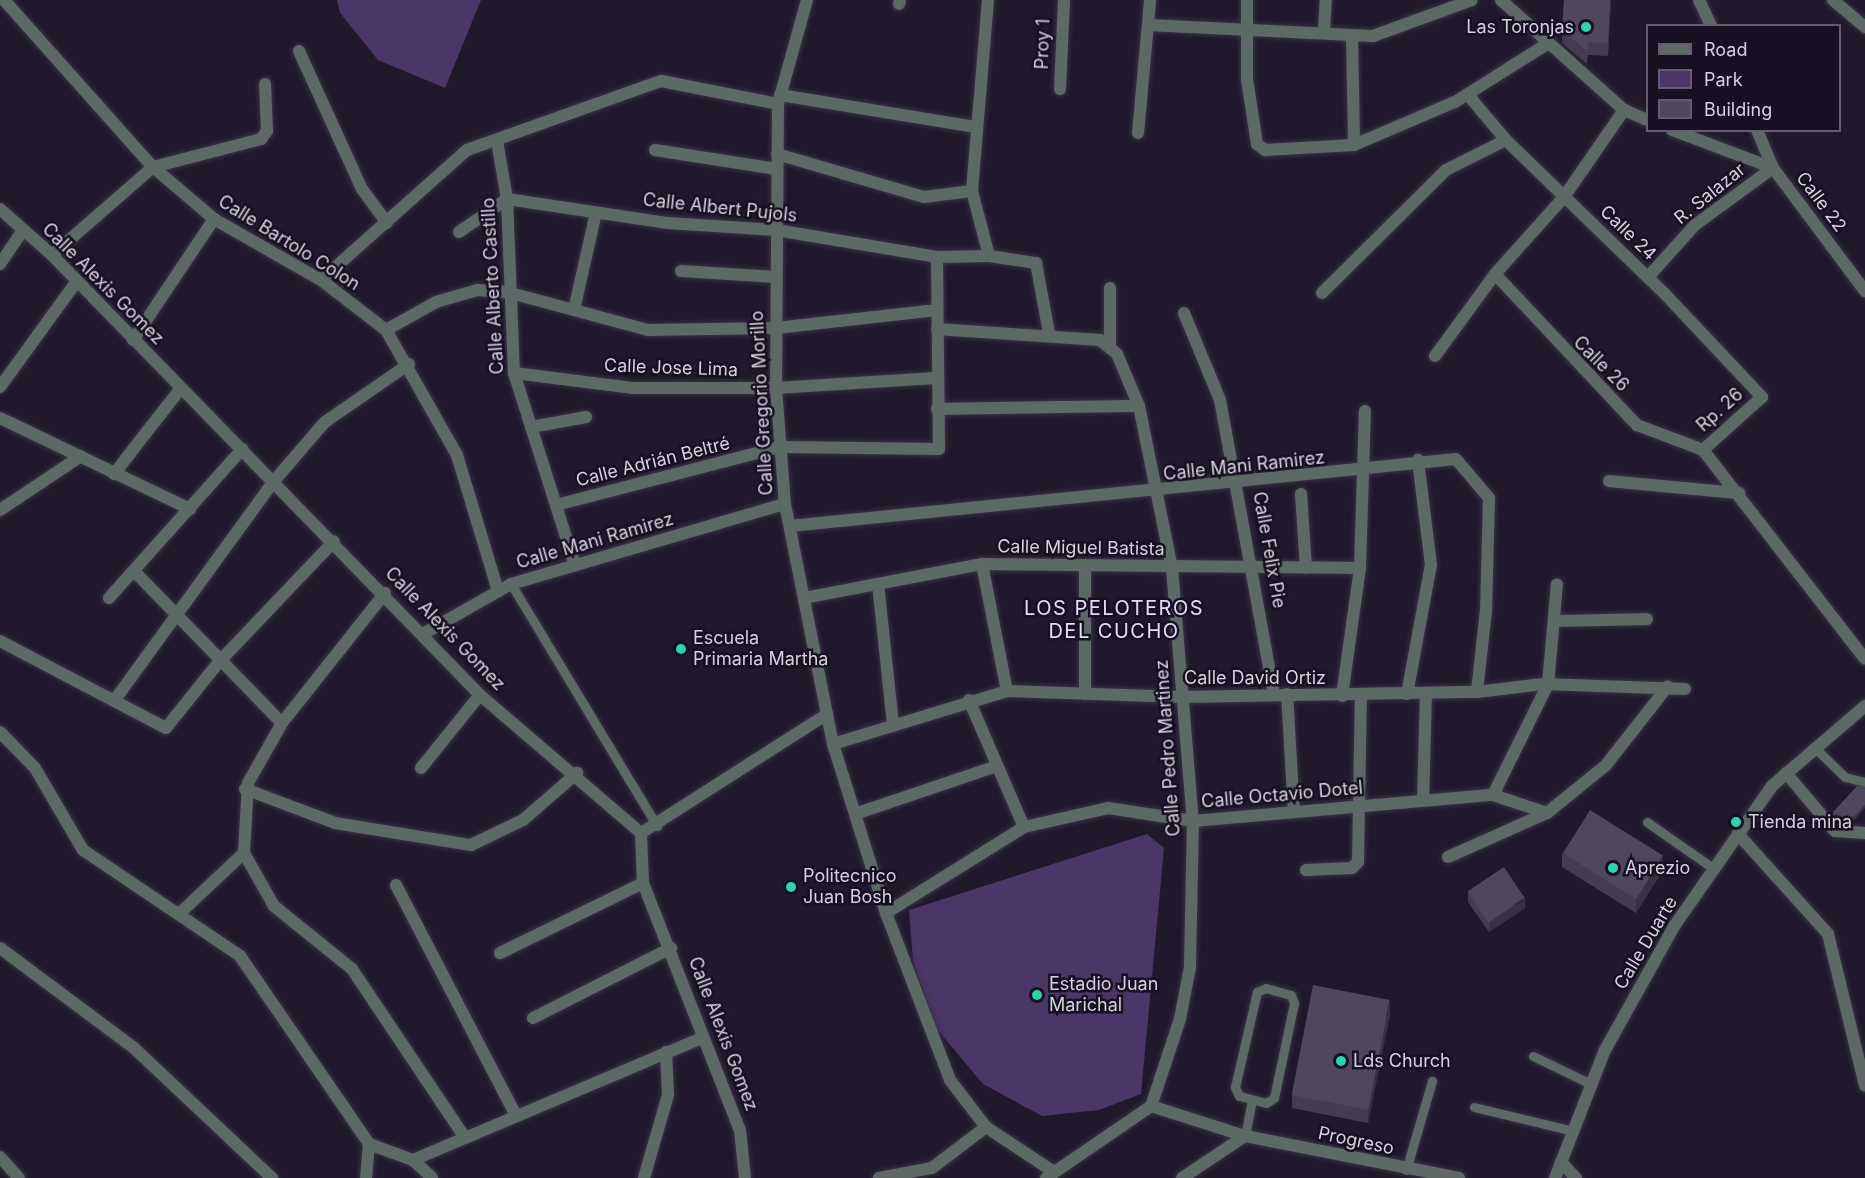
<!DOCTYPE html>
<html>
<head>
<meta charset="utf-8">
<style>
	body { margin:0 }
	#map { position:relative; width:1865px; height:1178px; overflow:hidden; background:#20192c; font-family:Inter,sans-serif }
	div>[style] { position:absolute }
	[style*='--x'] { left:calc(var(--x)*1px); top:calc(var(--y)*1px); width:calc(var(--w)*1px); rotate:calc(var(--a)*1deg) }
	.green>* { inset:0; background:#4a3667 }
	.roads { filter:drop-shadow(0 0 2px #393345) drop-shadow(0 0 2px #393345) }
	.service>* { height:9px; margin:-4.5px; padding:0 4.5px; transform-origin:4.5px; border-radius:4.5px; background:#5d6965 }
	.minor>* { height:12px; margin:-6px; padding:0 6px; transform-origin:6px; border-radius:6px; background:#5d6965 }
	.tertiary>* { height:12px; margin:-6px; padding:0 6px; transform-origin:6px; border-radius:6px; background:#5d6965 }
	.wall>* { inset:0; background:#443d50 }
	.shaded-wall>* { inset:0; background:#373241 }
	.building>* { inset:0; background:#4f475d; transform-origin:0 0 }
	.dots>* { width:16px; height:16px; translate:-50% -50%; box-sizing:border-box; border:3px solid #171022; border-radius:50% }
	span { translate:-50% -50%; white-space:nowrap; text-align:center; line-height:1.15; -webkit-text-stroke:5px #171022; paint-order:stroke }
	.poi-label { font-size:18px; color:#d6d1df }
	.right { translate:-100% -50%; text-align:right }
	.left { translate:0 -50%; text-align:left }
	.street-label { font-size:18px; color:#d6d1df }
	.neighbourhood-label { font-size:20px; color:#e4dbf6; letter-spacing:1.5px }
	.legend { position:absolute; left:1646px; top:24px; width:195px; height:108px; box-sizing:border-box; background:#171022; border:2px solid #635d6e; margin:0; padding:8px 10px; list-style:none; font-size:18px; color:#d6d1df }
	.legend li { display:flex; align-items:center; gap:12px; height:30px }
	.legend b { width:30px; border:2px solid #635d6e }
</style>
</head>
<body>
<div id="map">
	<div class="green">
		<i style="clip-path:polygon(337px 0,481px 0,445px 88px,378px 60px,340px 13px)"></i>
		<i style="clip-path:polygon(1147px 834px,1164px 848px,1141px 1094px,1099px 1110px,1042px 1116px,983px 1084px,936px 1028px,913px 962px,909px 910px)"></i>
	</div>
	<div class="roads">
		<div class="service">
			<i style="--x:511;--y:584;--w:283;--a:58.9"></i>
			<i style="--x:1814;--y:747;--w:43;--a:44.1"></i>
			<i style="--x:1845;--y:777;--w:21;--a:14"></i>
			<i style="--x:1647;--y:822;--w:82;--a:35"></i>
			<i style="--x:1266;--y:988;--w:26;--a:16"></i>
			<i style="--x:1291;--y:995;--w:9;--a:69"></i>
			<i style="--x:1294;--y:1003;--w:97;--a:101.9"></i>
			<i style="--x:1274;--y:1098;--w:9;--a:148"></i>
			<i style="--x:1266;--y:1103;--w:28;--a:-165"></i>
			<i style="--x:1239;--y:1096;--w:10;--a:-114"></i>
			<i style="--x:1235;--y:1087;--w:98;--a:-77"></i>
			<i style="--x:1257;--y:992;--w:10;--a:-24"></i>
			<i style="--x:1533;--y:1056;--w:64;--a:25.8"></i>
			<i style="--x:1474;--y:1107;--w:102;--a:13.6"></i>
			<i style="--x:1245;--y:1136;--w:37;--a:-79"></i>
			<i style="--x:1406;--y:1170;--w:93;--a:-73.7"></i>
		</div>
		<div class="minor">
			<i style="--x:4;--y:0;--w:224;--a:48.3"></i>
			<i style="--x:153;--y:167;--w:80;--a:40.4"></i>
			<i style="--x:214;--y:219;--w:123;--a:29.7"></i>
			<i style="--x:321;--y:280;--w:82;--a:37.6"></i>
			<i style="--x:386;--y:330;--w:144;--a:60.4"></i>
			<i style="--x:457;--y:455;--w:142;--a:73.2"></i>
			<i style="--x:807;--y:0;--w:108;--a:105.6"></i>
			<i style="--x:778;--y:104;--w:284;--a:90.4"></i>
			<i style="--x:776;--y:388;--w:116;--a:85.6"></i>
			<i style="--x:785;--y:504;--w:245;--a:78.7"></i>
			<i style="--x:833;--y:744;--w:177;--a:72.6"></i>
			<i style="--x:886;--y:913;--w:179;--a:69"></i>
			<i style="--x:950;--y:1080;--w:59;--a:52.5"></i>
			<i style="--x:986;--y:1127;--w:82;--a:33.5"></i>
			<i style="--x:988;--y:0;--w:192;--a:94.8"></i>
			<i style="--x:972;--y:191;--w:67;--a:75.3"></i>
			<i style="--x:989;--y:256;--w:48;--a:8.5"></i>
			<i style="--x:1036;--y:263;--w:71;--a:79.5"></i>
			<i style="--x:1247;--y:0;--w:79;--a:90"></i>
			<i style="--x:1247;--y:79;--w:66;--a:81.3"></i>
			<i style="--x:1257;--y:144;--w:10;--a:37"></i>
			<i style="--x:1265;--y:150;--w:89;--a:-3.2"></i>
			<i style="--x:1354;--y:145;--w:110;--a:-23.1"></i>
			<i style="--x:1455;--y:102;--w:109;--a:-32.2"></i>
			<i style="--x:1501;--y:0;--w:165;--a:41.8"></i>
			<i style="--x:1624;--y:110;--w:26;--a:23"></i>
			<i style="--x:1699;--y:0;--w:29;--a:65"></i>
			<i style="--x:1833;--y:0;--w:42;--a:40.2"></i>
			<i style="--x:899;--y:4;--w:4;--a:-76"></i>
			<i style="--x:1148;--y:25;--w:225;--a:2.8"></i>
			<i style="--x:1373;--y:36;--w:105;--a:-20"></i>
			<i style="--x:1324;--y:33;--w:33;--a:-87"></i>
			<i style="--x:1352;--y:36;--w:109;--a:88.9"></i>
			<i style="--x:299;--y:51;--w:152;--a:65.5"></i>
			<i style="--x:362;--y:189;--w:42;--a:53.7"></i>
			<i style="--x:1060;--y:89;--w:89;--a:-87.4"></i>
			<i style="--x:780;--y:95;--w:199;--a:9.3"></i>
			<i style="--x:1468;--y:95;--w:59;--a:49.8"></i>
			<i style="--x:1506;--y:140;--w:220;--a:44.1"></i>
			<i style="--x:1664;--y:293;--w:143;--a:46.7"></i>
			<i style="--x:1762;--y:397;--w:79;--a:138.1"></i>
			<i style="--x:1672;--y:130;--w:108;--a:20.6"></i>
			<i style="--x:1757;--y:130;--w:41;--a:67.2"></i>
			<i style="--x:1773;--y:168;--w:154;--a:53.2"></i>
			<i style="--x:1138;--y:133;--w:134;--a:-84.8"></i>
			<i style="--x:497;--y:141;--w:59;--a:80.2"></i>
			<i style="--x:507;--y:199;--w:174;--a:87.7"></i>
			<i style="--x:514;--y:373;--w:201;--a:72.4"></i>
			<i style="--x:655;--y:150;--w:123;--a:8.9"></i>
			<i style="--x:777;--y:154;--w:153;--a:16.3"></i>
			<i style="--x:924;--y:197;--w:48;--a:-7.1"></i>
			<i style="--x:0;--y:209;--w:69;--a:41.5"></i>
			<i style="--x:52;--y:255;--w:614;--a:45.79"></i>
			<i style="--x:480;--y:695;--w:212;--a:40.6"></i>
			<i style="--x:641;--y:833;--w:50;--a:87.7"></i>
			<i style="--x:643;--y:883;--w:265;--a:68.6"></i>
			<i style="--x:740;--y:1130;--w:48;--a:84.1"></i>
			<i style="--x:459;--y:232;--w:58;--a:-34.5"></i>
			<i style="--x:507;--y:199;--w:163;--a:8.5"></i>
			<i style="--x:668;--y:223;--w:108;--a:3.7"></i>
			<i style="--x:776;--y:230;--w:163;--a:9.5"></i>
			<i style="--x:937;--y:257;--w:52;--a:-1.1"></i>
			<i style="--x:52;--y:255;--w:134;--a:-41.1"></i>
			<i style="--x:153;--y:167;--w:112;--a:-14.5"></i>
			<i style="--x:261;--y:139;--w:10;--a:-53"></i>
			<i style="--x:267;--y:131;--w:47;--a:-92.4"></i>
			<i style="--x:0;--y:264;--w:41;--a:-55.9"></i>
			<i style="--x:681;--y:271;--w:95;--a:3.6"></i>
			<i style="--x:1495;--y:274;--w:207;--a:46.8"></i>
			<i style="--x:1637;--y:425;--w:71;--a:20.7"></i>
			<i style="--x:1648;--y:277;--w:70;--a:-47.9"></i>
			<i style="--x:1695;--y:225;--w:97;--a:-36.2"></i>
			<i style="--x:321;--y:280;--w:195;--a:-41.7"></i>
			<i style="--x:467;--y:150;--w:206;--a:-19.6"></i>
			<i style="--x:661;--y:81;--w:119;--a:11.1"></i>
			<i style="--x:1110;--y:288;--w:58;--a:90"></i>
			<i style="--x:1322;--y:293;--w:175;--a:-44.8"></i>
			<i style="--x:1446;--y:170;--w:67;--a:-26.6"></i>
			<i style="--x:574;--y:310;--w:100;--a:-77.3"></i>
			<i style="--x:1184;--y:313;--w:94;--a:67.5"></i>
			<i style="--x:1220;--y:400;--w:299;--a:79.6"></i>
			<i style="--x:937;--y:329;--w:163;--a:3.9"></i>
			<i style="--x:1100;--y:340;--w:22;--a:39"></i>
			<i style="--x:1117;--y:354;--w:56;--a:67.1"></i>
			<i style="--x:1139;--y:406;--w:165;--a:78.5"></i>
			<i style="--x:1172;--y:568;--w:254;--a:85.3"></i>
			<i style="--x:1193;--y:821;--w:146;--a:91.2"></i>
			<i style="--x:1190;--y:967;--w:53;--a:100.9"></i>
			<i style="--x:1180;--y:1019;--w:92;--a:108.4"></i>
			<i style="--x:386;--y:330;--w:57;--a:-29.2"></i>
			<i style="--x:436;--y:302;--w:43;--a:-16.3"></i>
			<i style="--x:477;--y:290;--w:30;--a:4"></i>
			<i style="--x:507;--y:292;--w:146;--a:15.1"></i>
			<i style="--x:648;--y:330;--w:128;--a:-0.9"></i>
			<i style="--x:776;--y:328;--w:162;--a:-6.4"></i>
			<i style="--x:133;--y:340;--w:146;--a:-56.2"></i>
			<i style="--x:1435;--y:356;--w:102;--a:-53.8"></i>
			<i style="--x:1495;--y:274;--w:103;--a:-48.1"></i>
			<i style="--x:1564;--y:197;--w:106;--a:-55.4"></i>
			<i style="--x:514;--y:373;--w:119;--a:7.2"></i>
			<i style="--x:632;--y:388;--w:144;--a:0"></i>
			<i style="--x:776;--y:388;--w:160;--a:-3.6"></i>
			<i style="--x:0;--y:387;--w:131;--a:-54"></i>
			<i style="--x:937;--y:409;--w:202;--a:-0.9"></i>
			<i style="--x:0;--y:418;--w:211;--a:25.6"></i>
			<i style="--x:531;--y:427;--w:56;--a:-10.3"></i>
			<i style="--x:1703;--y:450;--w:264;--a:52.2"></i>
			<i style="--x:114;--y:474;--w:109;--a:-52.1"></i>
			<i style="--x:1609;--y:481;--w:131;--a:5.3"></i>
			<i style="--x:1301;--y:494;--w:74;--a:86.1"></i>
			<i style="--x:556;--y:505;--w:232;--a:-14.5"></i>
			<i style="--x:781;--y:447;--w:158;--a:0.7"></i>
			<i style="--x:939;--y:449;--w:192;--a:-90.6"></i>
			<i style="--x:0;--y:510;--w:97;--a:-33.7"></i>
			<i style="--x:790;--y:526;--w:669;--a:-5.74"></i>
			<i style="--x:1456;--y:459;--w:51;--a:49.8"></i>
			<i style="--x:1489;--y:498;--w:112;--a:91.5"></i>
			<i style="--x:1486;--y:610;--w:82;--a:96.3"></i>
			<i style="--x:982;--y:564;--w:129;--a:78.9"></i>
			<i style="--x:1085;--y:566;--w:128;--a:90"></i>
			<i style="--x:134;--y:571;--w:212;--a:45.8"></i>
			<i style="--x:878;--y:584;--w:141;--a:83.9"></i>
			<i style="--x:385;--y:593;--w:166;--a:128.4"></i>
			<i style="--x:282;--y:723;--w:69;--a:119.5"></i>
			<i style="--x:248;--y:783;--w:70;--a:93.3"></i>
			<i style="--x:244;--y:853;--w:61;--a:60.5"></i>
			<i style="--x:274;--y:906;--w:100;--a:38.9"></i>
			<i style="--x:352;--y:969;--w:203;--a:56.2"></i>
			<i style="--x:109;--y:598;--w:200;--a:-48.2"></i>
			<i style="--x:804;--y:598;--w:181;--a:-10.8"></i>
			<i style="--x:982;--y:564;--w:378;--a:0.6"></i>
			<i style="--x:1555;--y:621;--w:92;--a:-1.2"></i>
			<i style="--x:423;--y:634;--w:101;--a:-29.6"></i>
			<i style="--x:511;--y:584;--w:285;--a:-16.3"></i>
			<i style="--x:0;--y:641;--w:187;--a:27.7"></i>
			<i style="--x:166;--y:728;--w:83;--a:-51.3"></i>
			<i style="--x:218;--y:663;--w:168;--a:-46.4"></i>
			<i style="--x:1287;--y:694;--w:118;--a:86.6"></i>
			<i style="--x:1407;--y:694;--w:131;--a:-79.5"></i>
			<i style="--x:1431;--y:565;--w:106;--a:-97.1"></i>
			<i style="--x:1342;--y:696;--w:129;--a:-82"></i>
			<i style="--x:1360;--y:568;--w:157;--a:-88.2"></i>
			<i style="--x:969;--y:700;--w:138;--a:66.6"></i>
			<i style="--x:114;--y:701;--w:272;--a:-54"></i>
			<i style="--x:274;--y:481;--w:78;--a:-49.2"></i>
			<i style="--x:325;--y:422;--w:102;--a:-34.6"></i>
			<i style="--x:0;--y:732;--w:50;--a:45.8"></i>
			<i style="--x:35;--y:768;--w:95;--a:59.7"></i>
			<i style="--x:83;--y:850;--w:189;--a:34"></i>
			<i style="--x:240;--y:956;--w:228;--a:55.5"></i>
			<i style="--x:369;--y:1144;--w:47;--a:20"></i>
			<i style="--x:413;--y:1160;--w:26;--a:43"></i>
			<i style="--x:833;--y:744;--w:182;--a:-16.9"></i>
			<i style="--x:1007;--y:691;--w:175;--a:2"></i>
			<i style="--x:1182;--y:697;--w:295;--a:-1"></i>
			<i style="--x:1477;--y:692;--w:66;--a:-6.9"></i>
			<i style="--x:1543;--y:684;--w:142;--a:2"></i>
			<i style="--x:421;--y:768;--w:94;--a:-51.1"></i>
			<i style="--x:1786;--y:773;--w:76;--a:49.8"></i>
			<i style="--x:1835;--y:831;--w:30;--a:4"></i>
			<i style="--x:245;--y:789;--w:96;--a:20.7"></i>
			<i style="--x:335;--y:823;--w:138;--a:9.2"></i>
			<i style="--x:471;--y:845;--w:58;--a:-25.7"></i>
			<i style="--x:523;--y:820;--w:72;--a:-41"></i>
			<i style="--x:1493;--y:795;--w:124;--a:-63.6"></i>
			<i style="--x:1548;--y:684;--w:100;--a:-84.9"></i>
			<i style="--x:1423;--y:801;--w:107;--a:-88.4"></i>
			<i style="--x:858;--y:813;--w:147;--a:-18.7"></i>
			<i style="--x:641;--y:833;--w:221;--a:-32.6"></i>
			<i style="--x:1738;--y:834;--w:135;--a:48"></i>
			<i style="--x:1828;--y:934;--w:156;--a:76.3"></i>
			<i style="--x:1448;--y:857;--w:108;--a:-24"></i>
			<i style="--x:1547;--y:813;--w:76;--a:-39.1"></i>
			<i style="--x:1606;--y:765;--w:100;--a:-51.9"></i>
			<i style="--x:1306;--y:870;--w:46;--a:-2.5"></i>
			<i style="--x:1352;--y:868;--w:8;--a:-45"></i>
			<i style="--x:1358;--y:862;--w:167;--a:-89"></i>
			<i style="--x:396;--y:885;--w:260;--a:62.5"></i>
			<i style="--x:886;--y:913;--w:163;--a:-31.9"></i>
			<i style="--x:1024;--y:827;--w:86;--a:-12.7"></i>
			<i style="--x:1108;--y:808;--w:86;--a:8.7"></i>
			<i style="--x:1193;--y:821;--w:301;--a:-5"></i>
			<i style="--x:1493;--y:795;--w:57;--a:18.4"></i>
			<i style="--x:179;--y:914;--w:89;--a:-43.2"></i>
			<i style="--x:500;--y:953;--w:159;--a:-26.1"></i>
			<i style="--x:533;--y:1018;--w:155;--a:-26.9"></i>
			<i style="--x:1151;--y:1106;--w:99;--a:17.7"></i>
			<i style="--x:1245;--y:1136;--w:218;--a:11.1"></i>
			<i style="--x:0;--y:1157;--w:28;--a:48"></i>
			<i style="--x:413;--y:1160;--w:314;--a:-22.9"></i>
			<i style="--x:1561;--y:1162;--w:22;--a:47"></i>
			<i style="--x:366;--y:1178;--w:34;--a:-85"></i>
			<i style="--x:644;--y:1178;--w:86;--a:-73.9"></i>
			<i style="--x:668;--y:1095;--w:43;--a:-92.7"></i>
			<i style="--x:879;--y:1178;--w:54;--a:-10.7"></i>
			<i style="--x:932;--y:1168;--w:68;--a:-37.2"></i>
			<i style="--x:1046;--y:1178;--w:127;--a:-34.4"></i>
			<i style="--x:1182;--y:1178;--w:76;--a:-33.7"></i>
		</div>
		<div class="tertiary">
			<i style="--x:0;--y:948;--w:167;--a:36.7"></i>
			<i style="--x:134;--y:1048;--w:190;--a:43.3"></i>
			<i style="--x:1555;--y:1178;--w:137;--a:-68.7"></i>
			<i style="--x:1605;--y:1050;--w:143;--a:-60.8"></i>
			<i style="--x:1675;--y:925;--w:169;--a:-55.1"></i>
			<i style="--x:1772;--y:786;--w:123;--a:-40.7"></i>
		</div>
	</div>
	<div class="wall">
		<i style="clip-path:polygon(1564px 0,1611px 0,1608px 56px,1588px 55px,1587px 64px,1562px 43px)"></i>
		<i style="clip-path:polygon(1865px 787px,1851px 824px,1833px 816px,1833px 812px)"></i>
		<i style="clip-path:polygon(1562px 853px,1663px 870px,1636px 913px,1562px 867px)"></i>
		<i style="clip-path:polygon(1468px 892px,1525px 908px,1489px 932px,1468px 902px)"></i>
		<i style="clip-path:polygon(1390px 1014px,1368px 1123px,1292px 1108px,1292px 1095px)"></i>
	</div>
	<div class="shaded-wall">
		<i style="clip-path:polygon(1610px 0,1611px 0,1608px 56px,1608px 43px)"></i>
		<i style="clip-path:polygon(1865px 805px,1865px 808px,1851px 824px,1851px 820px)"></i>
		<i style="clip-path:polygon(1663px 856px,1663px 870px,1636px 913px,1636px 900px)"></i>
		<i style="clip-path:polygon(1525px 898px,1525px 908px,1489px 932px,1489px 923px)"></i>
		<i style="clip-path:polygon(1390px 1000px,1390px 1014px,1368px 1123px,1368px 1110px)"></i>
	</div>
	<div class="building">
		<i style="clip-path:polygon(1564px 0,1610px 0,1608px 43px,1588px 42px,1587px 51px,1562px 30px)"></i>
		<i style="clip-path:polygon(1859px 784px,1865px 787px,1865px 805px,1851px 820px,1833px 812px)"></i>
		<i style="left:1590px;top:810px;width:86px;height:51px;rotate:32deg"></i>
		<i style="left:1504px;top:867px;width:37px;height:44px;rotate:56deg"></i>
		<i style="left:1313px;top:985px;width:78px;height:112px;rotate:11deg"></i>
	</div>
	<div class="dots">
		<i style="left:1586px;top:27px;background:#29d5ad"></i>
		<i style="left:681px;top:649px;background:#29d5ad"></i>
		<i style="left:1736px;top:822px;background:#29d5ad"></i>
		<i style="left:1613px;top:868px;background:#29d5ad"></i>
		<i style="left:791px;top:887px;background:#29d5ad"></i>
		<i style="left:1037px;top:995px;background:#29d5ad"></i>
		<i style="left:1341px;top:1061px;background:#29d5ad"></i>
	</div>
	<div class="poi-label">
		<span class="right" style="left:1574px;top:27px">Las Toronjas</span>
		<span class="left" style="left:693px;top:649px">Escuela<br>Primaria Martha</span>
		<span class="left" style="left:1748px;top:822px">Tienda mina</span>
		<span class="left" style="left:1625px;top:868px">Aprezio</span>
		<span class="left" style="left:803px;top:887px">Politecnico<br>Juan Bosh</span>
		<span class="left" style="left:1049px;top:995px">Estadio Juan<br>Marichal</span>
		<span class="left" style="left:1353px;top:1061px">Lds Church</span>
	</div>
	<div class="street-label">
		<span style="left:1043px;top:44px;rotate:-88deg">Proy 1</span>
		<span style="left:1710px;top:194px;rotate:-39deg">R. Salazar</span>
		<span style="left:1821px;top:202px;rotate:53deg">Calle 22</span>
		<span style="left:720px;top:208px;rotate:6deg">Calle Albert Pujols</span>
		<span style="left:1628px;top:233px;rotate:44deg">Calle 24</span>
		<span style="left:289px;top:243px;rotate:32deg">Calle Bartolo Colon</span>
		<span style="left:103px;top:284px;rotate:45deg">Calle Alexis Gomez</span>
		<span style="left:493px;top:286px;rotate:-93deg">Calle Alberto Castillo</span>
		<span style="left:1601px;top:364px;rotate:45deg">Calle 26</span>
		<span style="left:671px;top:368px;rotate:2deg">Calle Jose Lima</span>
		<span style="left:762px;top:403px;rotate:-93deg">Calle Gregorio Morillo</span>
		<span style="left:1720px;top:410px;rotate:-42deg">Rp. 26</span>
		<span style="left:653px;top:462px;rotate:-14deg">Calle Adrián Beltré</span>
		<span style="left:1244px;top:466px;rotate:-6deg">Calle Mani Ramirez</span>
		<span style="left:595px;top:541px;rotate:-16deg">Calle Mani Ramirez</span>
		<span style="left:1081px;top:548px;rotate:1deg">Calle Miguel Batista</span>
		<span style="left:1269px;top:550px;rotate:80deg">Calle Felix Pie</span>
		<span style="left:445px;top:629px;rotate:46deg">Calle Alexis Gomez</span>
		<span style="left:1255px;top:678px">Calle David Ortiz</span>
		<span style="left:1168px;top:748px;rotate:-94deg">Calle Pedro Martinez</span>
		<span style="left:1282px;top:795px;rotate:-5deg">Calle Octavio Dotel</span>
		<span style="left:1646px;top:943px;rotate:-59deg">Calle Duarte</span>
		<span style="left:723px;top:1034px;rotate:69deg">Calle Alexis Gomez</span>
		<span style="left:1356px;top:1141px;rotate:12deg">Progreso</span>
	</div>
	<div class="neighbourhood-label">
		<span style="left:1114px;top:620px">LOS PELOTEROS<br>DEL CUCHO</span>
	</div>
	<ul class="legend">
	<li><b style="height:8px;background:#5d6965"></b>Road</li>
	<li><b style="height:16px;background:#4a3667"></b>Park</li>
	<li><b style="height:16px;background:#4f475d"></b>Building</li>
	</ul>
</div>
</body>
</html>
